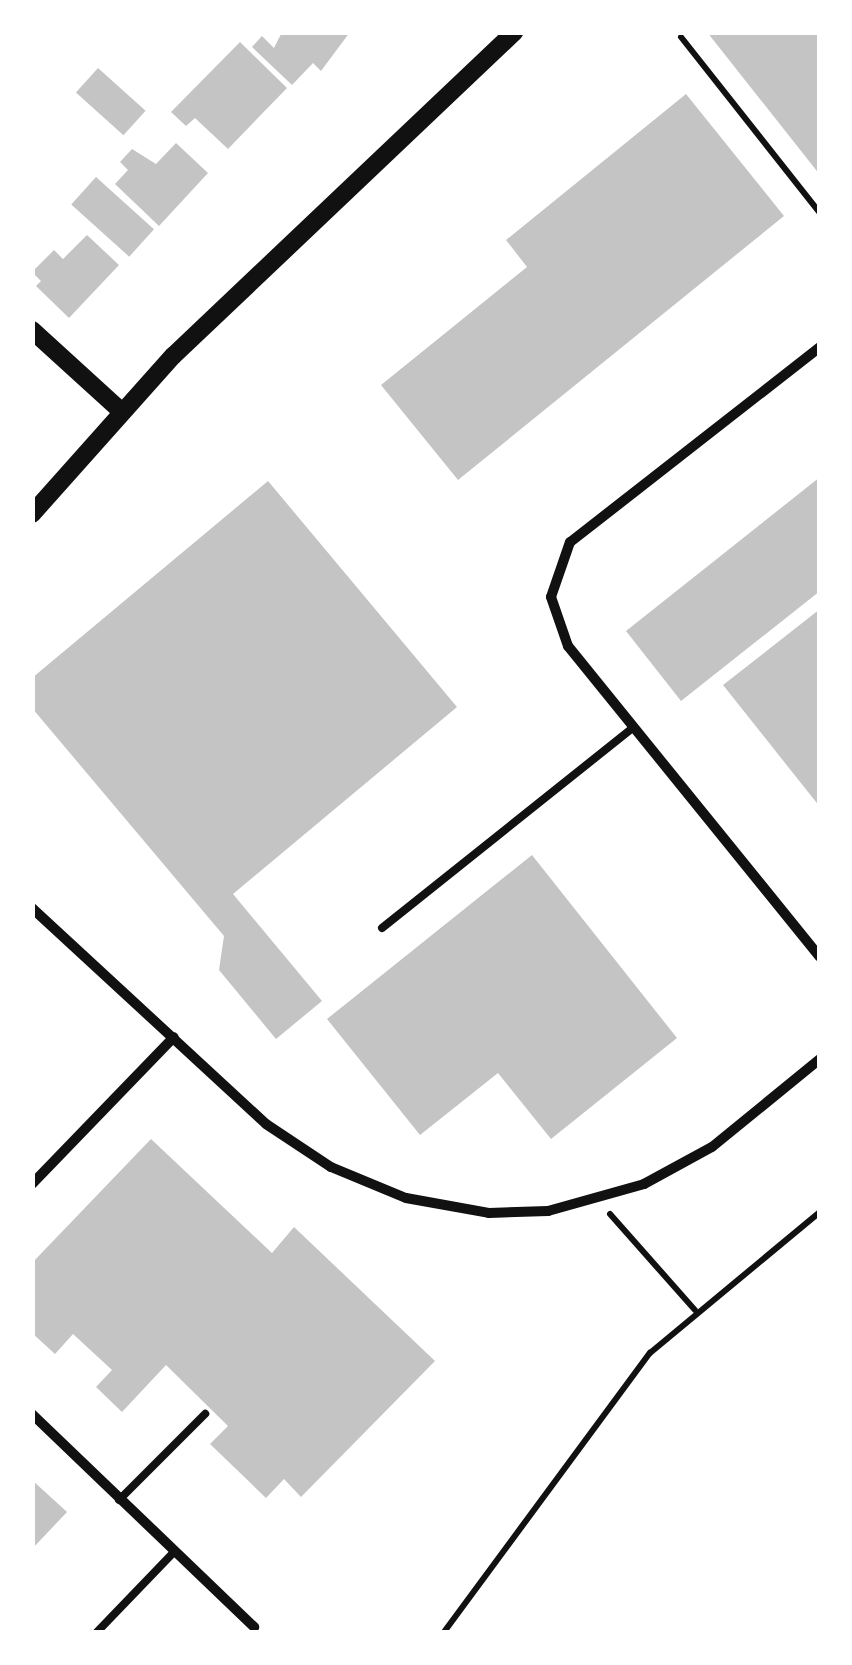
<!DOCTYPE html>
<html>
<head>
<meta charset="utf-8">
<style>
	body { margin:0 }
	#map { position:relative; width:852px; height:1665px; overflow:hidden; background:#fff; font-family:Jost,sans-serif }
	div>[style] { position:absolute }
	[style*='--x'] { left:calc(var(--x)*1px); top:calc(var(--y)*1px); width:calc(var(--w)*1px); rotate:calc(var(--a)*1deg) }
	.building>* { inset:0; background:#c4c4c4; transform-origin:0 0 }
	.path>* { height:6px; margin:-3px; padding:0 3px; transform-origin:3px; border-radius:3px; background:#111 }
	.service>* { height:8px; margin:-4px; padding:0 4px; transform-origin:4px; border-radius:4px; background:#111 }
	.minor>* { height:10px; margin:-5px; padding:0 5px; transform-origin:5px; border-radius:5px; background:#111 }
	.tertiary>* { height:18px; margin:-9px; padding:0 9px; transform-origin:9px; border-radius:9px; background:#111 }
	span { translate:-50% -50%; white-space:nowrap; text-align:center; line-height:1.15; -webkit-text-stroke:8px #fff; paint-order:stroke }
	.frame { position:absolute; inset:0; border:35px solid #fff; pointer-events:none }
</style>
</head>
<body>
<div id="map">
	<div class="building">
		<i style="clip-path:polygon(282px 32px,350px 32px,321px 71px,313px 63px,292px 85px,252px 47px,262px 36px,274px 48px)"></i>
		<i style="clip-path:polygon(707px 32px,820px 32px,820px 175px)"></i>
		<i style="clip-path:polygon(240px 42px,287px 88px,228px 149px,195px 118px,186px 126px,171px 112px)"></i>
		<i style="left:98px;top:68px;width:64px;height:33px;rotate:42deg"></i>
		<i style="clip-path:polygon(686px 94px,784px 216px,458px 480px,381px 385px,527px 267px,506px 240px)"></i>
		<i style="clip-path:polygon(176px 143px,208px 173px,159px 226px,115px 184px,128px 170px,120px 162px,132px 149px,156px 164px)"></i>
		<i style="left:96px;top:177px;width:78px;height:37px;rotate:42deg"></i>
		<i style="clip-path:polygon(87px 235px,119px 265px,69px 318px,36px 286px,41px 281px,32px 272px,54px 250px,63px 259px)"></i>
		<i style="clip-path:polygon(820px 477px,820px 591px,681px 701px,626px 631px)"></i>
		<i style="clip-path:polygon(268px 481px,457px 707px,233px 894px,322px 1001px,276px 1039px,219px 970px,224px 936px,32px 708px,32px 678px)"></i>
		<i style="clip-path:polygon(820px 609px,820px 807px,723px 685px)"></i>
		<i style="clip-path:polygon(532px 855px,677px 1038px,551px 1139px,498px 1073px,420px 1135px,327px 1019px)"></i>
		<i style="clip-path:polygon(151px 1139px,272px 1253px,294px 1227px,435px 1361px,301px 1497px,284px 1479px,266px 1498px,210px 1444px,228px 1426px,166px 1365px,122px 1412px,96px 1387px,112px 1370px,73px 1334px,55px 1354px,32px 1333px,32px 1263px)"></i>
		<i style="clip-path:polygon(32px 1480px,67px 1512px,32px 1549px)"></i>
	</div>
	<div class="path">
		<i style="--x:681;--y:37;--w:224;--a:51.7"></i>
		<i style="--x:610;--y:1214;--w:128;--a:48.5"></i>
		<i style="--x:444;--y:1632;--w:347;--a:-53.6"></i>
		<i style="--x:650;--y:1353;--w:221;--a:-39.7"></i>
	</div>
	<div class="service">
		<i style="--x:382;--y:928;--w:322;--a:-38.6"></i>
		<i style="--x:119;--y:1500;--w:122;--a:-45"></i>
		<i style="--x:97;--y:1632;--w:111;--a:-46.1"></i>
	</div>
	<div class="minor">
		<i style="--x:820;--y:347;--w:317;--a:142"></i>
		<i style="--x:570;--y:542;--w:58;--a:109.1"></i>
		<i style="--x:551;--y:597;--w:52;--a:70.9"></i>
		<i style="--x:568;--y:646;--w:400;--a:51"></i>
		<i style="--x:32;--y:908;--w:318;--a:42.7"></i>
		<i style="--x:266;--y:1124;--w:78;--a:33.5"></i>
		<i style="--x:331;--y:1167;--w:81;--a:22.5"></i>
		<i style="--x:406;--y:1198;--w:84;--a:10.2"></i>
		<i style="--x:489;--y:1213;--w:59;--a:-1.9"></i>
		<i style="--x:548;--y:1211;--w:100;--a:-15.7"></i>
		<i style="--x:644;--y:1184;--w:77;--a:-28.6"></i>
		<i style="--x:712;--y:1147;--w:139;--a:-39.2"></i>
		<i style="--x:32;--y:1184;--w:204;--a:-46"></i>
		<i style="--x:32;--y:1414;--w:308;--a:43.8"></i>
	</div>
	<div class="tertiary">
		<i style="--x:32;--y:330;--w:119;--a:42.3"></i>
		<i style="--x:32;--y:514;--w:212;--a:-48.3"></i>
		<i style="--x:173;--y:356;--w:471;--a:-43.5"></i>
	</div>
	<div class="frame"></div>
</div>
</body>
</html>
